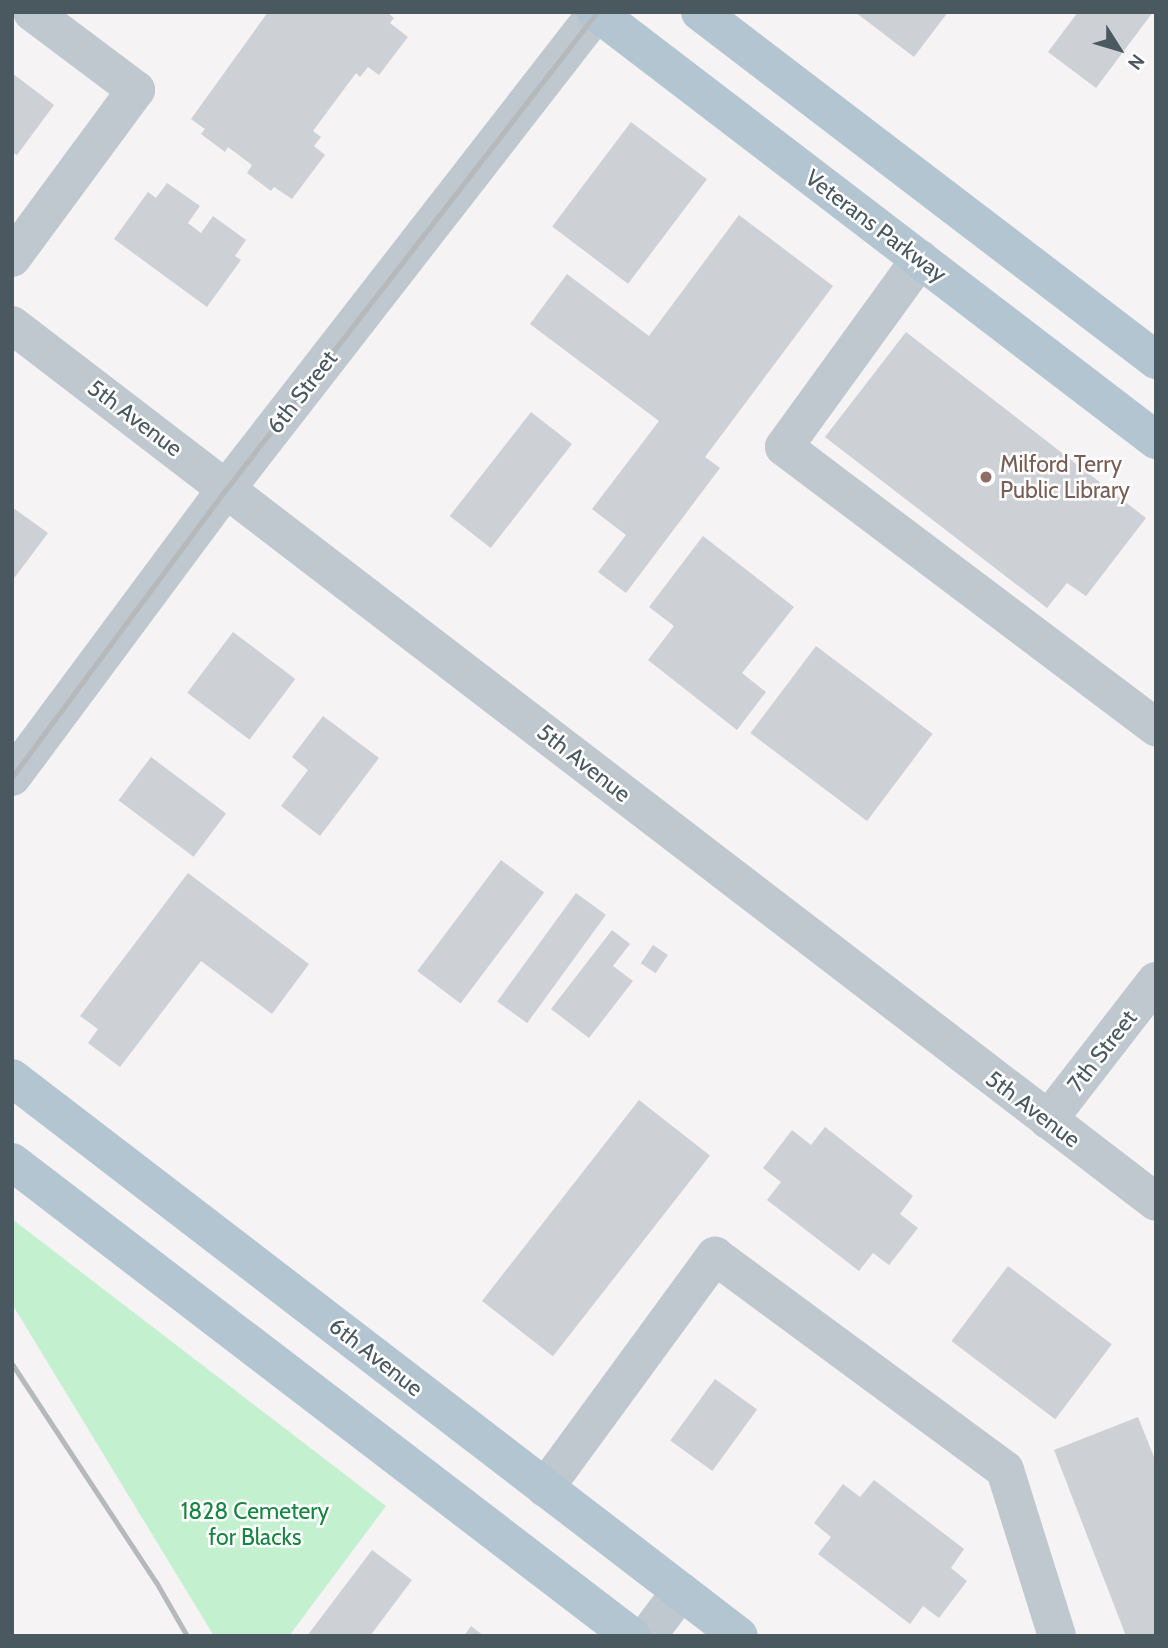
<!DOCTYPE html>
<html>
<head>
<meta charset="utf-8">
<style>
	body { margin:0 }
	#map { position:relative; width:1168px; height:1648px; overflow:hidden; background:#f5f3f3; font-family:Cabin,sans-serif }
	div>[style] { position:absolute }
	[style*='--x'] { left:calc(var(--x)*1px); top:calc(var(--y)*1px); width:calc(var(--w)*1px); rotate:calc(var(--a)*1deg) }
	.green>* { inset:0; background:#c3f0cf }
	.building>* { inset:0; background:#cdd0d5; transform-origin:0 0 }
	.minor>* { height:38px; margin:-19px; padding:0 19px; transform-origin:19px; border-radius:19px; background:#bec8ce }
	.major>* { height:38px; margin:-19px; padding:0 19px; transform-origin:19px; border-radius:19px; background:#b3c5d0 }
	.rail>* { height:5px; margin:-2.5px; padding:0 2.5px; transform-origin:2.5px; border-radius:2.5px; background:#b5b9bc }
	.dots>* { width:19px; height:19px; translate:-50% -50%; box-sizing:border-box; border:4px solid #fff; border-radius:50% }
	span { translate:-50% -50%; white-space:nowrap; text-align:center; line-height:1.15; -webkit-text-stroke:5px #fff; paint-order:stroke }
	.street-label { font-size:23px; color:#4a5860 }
	.education-label { font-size:23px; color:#785e54 }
	.left { translate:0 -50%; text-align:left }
	.park-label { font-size:23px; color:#188441 }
	.frame { position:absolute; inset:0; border:14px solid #4a5860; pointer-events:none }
	.north { position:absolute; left:1084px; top:14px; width:70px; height:70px; -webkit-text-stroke:5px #fff; paint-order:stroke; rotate:127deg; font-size:19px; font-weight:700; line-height:28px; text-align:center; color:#4a5860 }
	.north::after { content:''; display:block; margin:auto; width:24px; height:32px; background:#4a5860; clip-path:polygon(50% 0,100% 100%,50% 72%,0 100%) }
</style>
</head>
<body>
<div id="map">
	<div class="green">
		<i style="clip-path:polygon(12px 1219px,386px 1506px,289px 1636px,214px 1636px,12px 1304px)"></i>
	</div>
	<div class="building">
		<i style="clip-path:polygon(268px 12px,387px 12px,394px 18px,390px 23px,408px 37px,379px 75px,368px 67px,360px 77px,356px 73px,313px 131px,321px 137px,314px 146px,325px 155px,292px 199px,274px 187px,271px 191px,247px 173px,252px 165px,228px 147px,225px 152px,201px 134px,205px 129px,191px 119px)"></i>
		<i style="clip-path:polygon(855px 12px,948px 12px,914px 57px)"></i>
		<i style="clip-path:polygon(1078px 12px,1153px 12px,1096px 88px,1048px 52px)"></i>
		<i style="clip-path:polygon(12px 73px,54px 105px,17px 155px,12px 152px)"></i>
		<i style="left:631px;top:122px;width:95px;height:131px;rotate:37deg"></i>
		<i style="clip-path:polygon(167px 183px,200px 206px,188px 223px,201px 233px,213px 216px,246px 240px,235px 256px,241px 260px,207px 307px,114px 239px,148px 192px,156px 198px)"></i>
		<i style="clip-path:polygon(739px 215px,833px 286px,705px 457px,720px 468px,626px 593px,598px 572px,626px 535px,592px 509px,659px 421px,530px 324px,567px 274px,649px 336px)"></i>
		<i style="clip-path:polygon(906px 332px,1146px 518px,1086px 596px,1067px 583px,1047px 608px,825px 437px)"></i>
		<i style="left:531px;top:412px;width:52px;height:132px;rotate:38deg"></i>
		<i style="clip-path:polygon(12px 507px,48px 533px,12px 581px)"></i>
		<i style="clip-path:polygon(703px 536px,794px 607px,742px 673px,766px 692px,737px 730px,648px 660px,674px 626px,649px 607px)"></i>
		<i style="left:233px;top:632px;width:78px;height:76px;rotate:37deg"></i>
		<i style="left:816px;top:646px;width:146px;height:109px;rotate:37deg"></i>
		<i style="clip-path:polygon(323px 716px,379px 758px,320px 836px,281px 806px,308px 770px,292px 757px)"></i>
		<i style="left:151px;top:757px;width:94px;height:54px;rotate:37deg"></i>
		<i style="left:501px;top:860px;width:54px;height:139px;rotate:37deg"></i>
		<i style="clip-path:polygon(188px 873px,309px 964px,272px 1014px,201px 961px,120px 1067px,88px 1043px,98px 1029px,80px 1016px)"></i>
		<i style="left:576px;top:893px;width:37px;height:134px;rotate:36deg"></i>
		<i style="clip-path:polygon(612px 930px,630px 944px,613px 966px,633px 981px,589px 1038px,551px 1009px)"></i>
		<i style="left:653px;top:945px;width:18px;height:22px;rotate:34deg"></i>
		<i style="left:639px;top:1100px;width:90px;height:255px;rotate:38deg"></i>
		<i style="clip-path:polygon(825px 1127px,913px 1196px,900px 1214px,918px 1228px,889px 1265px,873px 1253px,859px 1271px,767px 1200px,781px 1182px,763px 1168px,792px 1130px,811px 1145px)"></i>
		<i style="left:1008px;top:1266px;width:130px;height:94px;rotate:37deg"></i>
		<i style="left:715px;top:1379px;width:52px;height:76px;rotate:36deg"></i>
		<i style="clip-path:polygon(1138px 1417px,1156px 1462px,1156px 1636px,1126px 1636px,1054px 1450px)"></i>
		<i style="clip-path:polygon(874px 1480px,964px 1549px,951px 1568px,967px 1581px,939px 1618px,923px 1606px,910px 1624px,818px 1554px,831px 1537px,814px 1523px,843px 1484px,860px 1497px)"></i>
		<i style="clip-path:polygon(372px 1550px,412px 1580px,370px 1636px,307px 1636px)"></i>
		<i style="clip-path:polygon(471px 1626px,484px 1636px,464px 1636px)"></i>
	</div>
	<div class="minor">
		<i style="--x:12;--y:258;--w:209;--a:-53.6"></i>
		<i style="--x:136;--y:90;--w:130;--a:-143.1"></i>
		<i style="--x:920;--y:259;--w:232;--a:125.9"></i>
		<i style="--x:784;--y:447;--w:466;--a:37"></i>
		<i style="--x:12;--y:325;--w:1441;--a:37.47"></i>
		<i style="--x:12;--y:777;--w:360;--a:-53.4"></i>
		<i style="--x:227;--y:488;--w:603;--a:-52.14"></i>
		<i style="--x:1048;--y:1120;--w:176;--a:-52.2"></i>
		<i style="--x:545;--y:1488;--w:288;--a:-53.8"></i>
		<i style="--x:715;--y:1256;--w:360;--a:36.4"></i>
		<i style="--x:1005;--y:1470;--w:174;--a:72.6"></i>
		<i style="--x:647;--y:1636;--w:56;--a:-52.9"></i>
	</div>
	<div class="major">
		<i style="--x:596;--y:12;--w:705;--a:37.39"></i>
		<i style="--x:700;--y:12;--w:574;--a:37.35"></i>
		<i style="--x:12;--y:1078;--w:916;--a:37.51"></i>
		<i style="--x:12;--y:1162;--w:780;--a:37.44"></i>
	</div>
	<div class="rail">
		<i style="--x:12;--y:777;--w:360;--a:-53.4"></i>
		<i style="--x:227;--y:488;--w:603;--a:-52.14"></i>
		<i style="--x:12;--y:1364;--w:261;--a:56.6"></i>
		<i style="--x:156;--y:1582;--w:62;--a:60.1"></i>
	</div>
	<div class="dots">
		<i style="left:986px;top:477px;background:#8d6e63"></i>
	</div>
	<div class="street-label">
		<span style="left:876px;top:226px;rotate:37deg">Veterans Parkway</span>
		<span style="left:302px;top:392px;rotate:-52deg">6th Street</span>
		<span style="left:135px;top:418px;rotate:37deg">5th Avenue</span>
		<span style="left:584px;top:763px;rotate:38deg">5th Avenue</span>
		<span style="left:1102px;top:1051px;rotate:-52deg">7th Street</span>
		<span style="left:1033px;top:1109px;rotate:37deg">5th Avenue</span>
		<span style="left:376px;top:1357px;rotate:38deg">6th Avenue</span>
	</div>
	<div class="education-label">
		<span class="left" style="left:1000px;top:477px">Milford Terry<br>Public Library</span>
	</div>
	<div class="park-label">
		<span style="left:255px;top:1524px">1828 Cemetery<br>for Blacks</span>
	</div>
	<div class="frame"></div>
	<div class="north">N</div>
</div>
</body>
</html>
